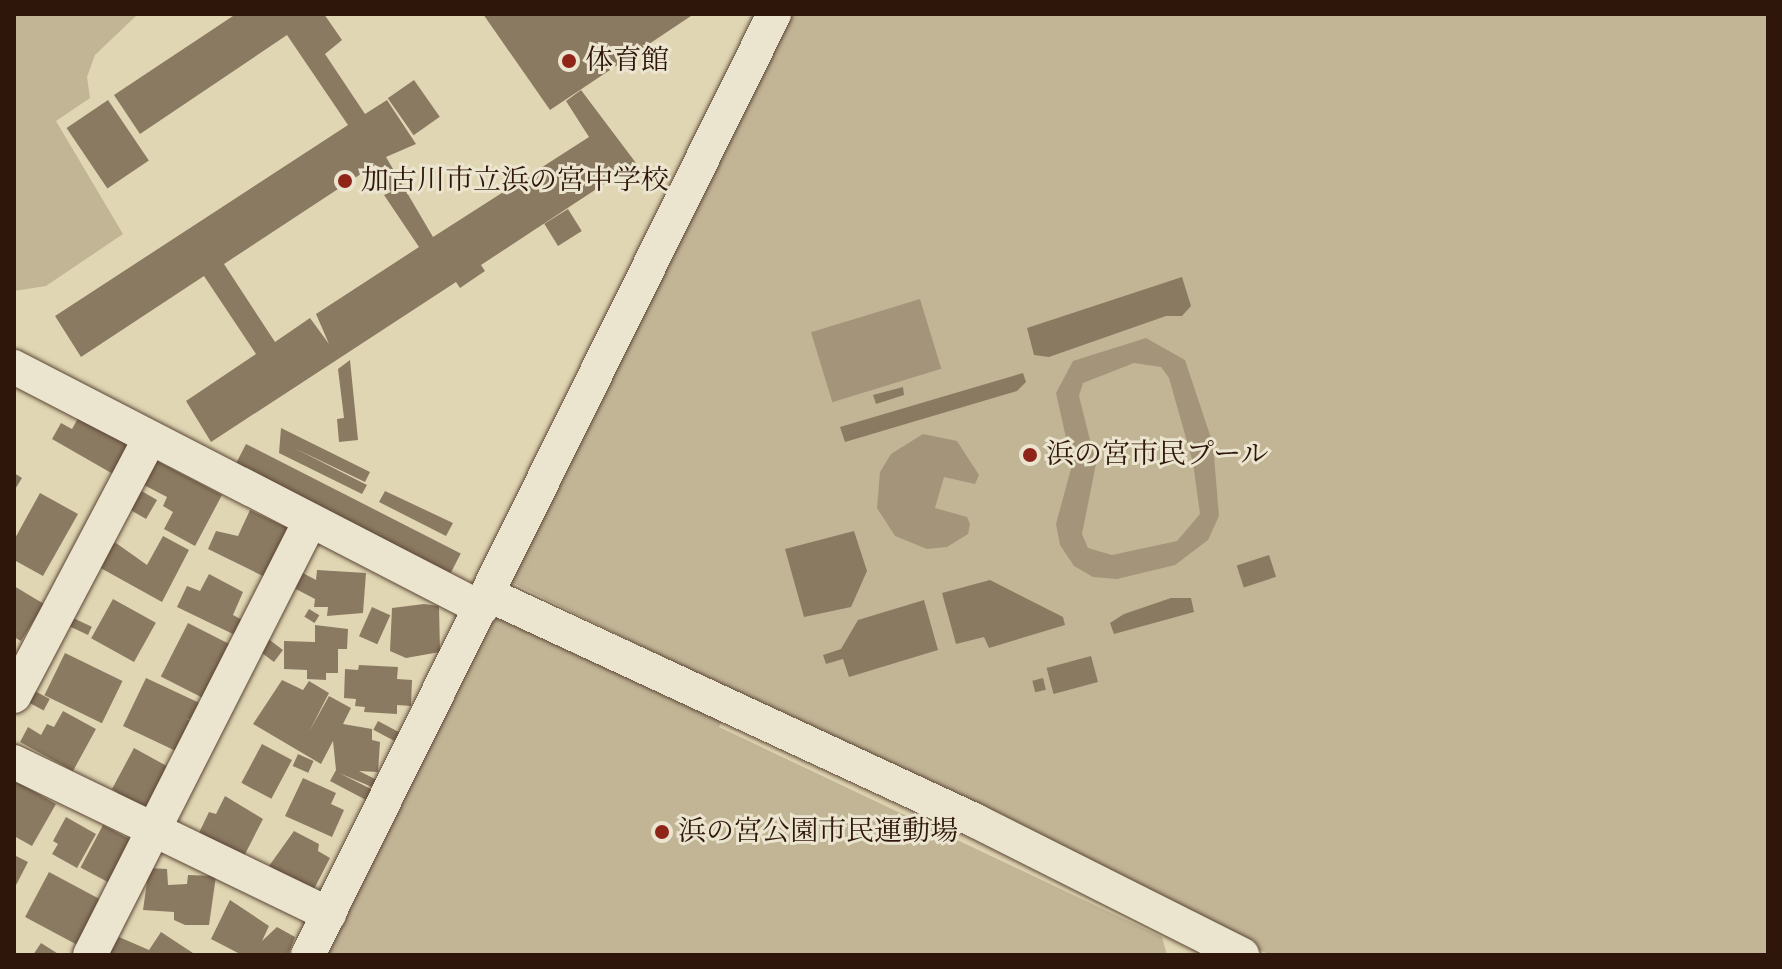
<!DOCTYPE html>
<html>
<head>
<meta charset="utf-8">
<style>
	body { margin:0 }
	#map { position:relative; width:1782px; height:969px; overflow:hidden; background:#e0d6b3; font-family:"IM FELL DW Pica","Noto Serif JP",serif }
	div>[style] { position:absolute }
	[style*='--x'] { left:calc(var(--x)*1px); top:calc(var(--y)*1px); width:calc(var(--w)*1px); rotate:calc(var(--a)*1deg) }
	.green>* { inset:0; background:#c2b596 }
	.water>* { inset:0; background:#a4957a; transform-origin:0 0 }
	.building>* { inset:0; background:#8b7a62; transform-origin:0 0 }
	.roads { filter:drop-shadow(0 0 2px #5b4635) drop-shadow(0 0 2px #5b4635) }
	.street>* { height:34px; margin:-17px; padding:0 17px; transform-origin:17px; border-radius:17px; background:#ebe4ce }
	.dots>* { width:22px; height:22px; translate:-50% -50%; box-sizing:border-box; border:4px solid #ebe4ce; border-radius:50% }
	span { translate:-50% -50%; white-space:nowrap; text-align:center; line-height:1.15; -webkit-text-stroke:6px #ebe4ce; paint-order:stroke }
	.poi-label { font-size:28px; color:#2f160b }
	.left { translate:0 -50%; text-align:left }
	.frame { position:absolute; inset:0; border:16px solid #2f160b; pointer-events:none }
</style>
</head>
<body>
<div id="map">
	<div class="green">
		<i style="clip-path:polygon(14px 14px,138px 14px,95px 55px,87px 77px,90px 98px,56px 121px,123px 234px,46px 286px,14px 291px)"></i>
		<i style="clip-path:polygon(790px 14px,1768px 14px,1768px 955px,1270px 955px,505px 579px)"></i>
		<i style="clip-path:polygon(503px 611px,724px 715px,719px 727px,1162px 937px,1167px 955px,322px 955px,488px 621px)"></i>
	</div>
	<div class="water">
		<i style="left:920px;top:299px;width:73px;height:114px;rotate:73deg"></i>
		<i style="clip-path:polygon(evenodd,1146px 338px,1185px 360px,1213px 444px,1219px 516px,1208px 540px,1175px 565px,1117px 579px,1093px 577px,1074px 566px,1060px 545px,1056px 524px,1072px 465px,1056px 393px,1073px 361px,1146px 338px,1134px 363px,1161px 367px,1169px 378px,1193px 463px,1200px 514px,1177px 541px,1112px 555px,1088px 548px,1082px 534px,1096px 464px,1079px 396px,1083px 383px,1134px 363px)"></i>
		<i style="clip-path:polygon(923px 434px,957px 441px,979px 475px,975px 484px,944px 477px,935px 508px,967px 517px,970px 524px,968px 534px,947px 547px,927px 549px,895px 536px,877px 508px,880px 472px,891px 454px)"></i>
	</div>
	<div class="building">
		<i style="clip-path:polygon(evenodd,236px 14px,324px 14px,342px 40px,325px 54px,365px 114px,387px 100px,416px 144px,386px 157px,433px 237px,589px 137px,566px 101px,581px 90px,636px 163px,481px 265px,485px 271px,460px 288px,456px 282px,211px 442px,186px 401px,256px 354px,204px 276px,81px 357px,55px 316px,348px 125px,287px 35px,140px 134px,114px 95px,236px 14px,373px 166px,391px 192px,384px 195px,419px 247px,316px 314px,329px 344px,310px 318px,275px 342px,224px 264px,373px 166px)"></i>
		<i style="clip-path:polygon(483px 14px,694px 14px,550px 110px)"></i>
		<i style="left:414px;top:80px;width:45px;height:32px;rotate:55deg"></i>
		<i style="left:108px;top:100px;width:73px;height:50px;rotate:56deg"></i>
		<i style="left:568px;top:209px;width:26px;height:28px;rotate:58deg"></i>
		<i style="clip-path:polygon(1182px 277px,1191px 306px,1182px 316px,1166px 316px,1049px 357px,1034px 355px,1027px 328px)"></i>
		<i style="clip-path:polygon(350px 360px,358px 440px,339px 442px,337px 419px,344px 418px,338px 369px)"></i>
		<i style="clip-path:polygon(1023px 373px,1026px 382px,1017px 391px,845px 442px,840px 427px)"></i>
		<i style="clip-path:polygon(903px 387px,904px 395px,876px 404px,873px 395px)"></i>
		<i style="clip-path:polygon(82px 411px,132px 439px,113px 474px,52px 439px,61px 423px,72px 429px)"></i>
		<i style="clip-path:polygon(281px 428px,370px 472px,365px 482px,294px 448px,367px 485px,362px 494px,279px 453px)"></i>
		<i style="left:246px;top:444px;width:241px;height:22px;rotate:27deg"></i>
		<i style="clip-path:polygon(157px 461px,222px 495px,195px 546px,164px 529px,173px 512px,163px 506px,167px 497px,144px 485px)"></i>
		<i style="clip-path:polygon(14px 473px,22px 478px,14px 491px)"></i>
		<i style="left:138px;top:489px;width:22px;height:22px;rotate:30deg"></i>
		<i style="clip-path:polygon(385px 491px,453px 523px,446px 536px,379px 502px)"></i>
		<i style="clip-path:polygon(40px 493px,78px 514px,43px 576px,14px 560px,14px 540px)"></i>
		<i style="clip-path:polygon(250px 510px,288px 528px,271px 580px,208px 549px,216px 531px,238px 536px)"></i>
		<i style="clip-path:polygon(854px 531px,867px 571px,851px 607px,804px 617px,785px 549px)"></i>
		<i style="clip-path:polygon(163px 536px,189px 550px,162px 602px,97px 566px,109px 544px,116px 543px,147px 565px)"></i>
		<i style="left:1269px;top:555px;width:23px;height:34px;rotate:72deg"></i>
		<i style="clip-path:polygon(317px 570px,366px 573px,363px 613px,327px 616px,328px 607px,314px 607px,315px 599px,292px 587px,301px 572px,316px 580px)"></i>
		<i style="clip-path:polygon(209px 574px,243px 592px,233px 615px,244px 621px,237px 636px,177px 607px,187px 586px,200px 591px)"></i>
		<i style="clip-path:polygon(990px 580px,1063px 617px,1065px 625px,989px 648px,984px 637px,956px 644px,942px 593px)"></i>
		<i style="clip-path:polygon(14px 586px,44px 604px,21px 641px,14px 637px)"></i>
		<i style="clip-path:polygon(1171px 598px,1191px 598px,1194px 612px,1114px 634px,1110px 623px,1124px 614px)"></i>
		<i style="left:113px;top:599px;width:49px;height:45px;rotate:29deg"></i>
		<i style="clip-path:polygon(924px 600px,938px 650px,849px 677px,843px 659px,826px 664px,823px 655px,841px 649px,858px 620px)"></i>
		<i style="clip-path:polygon(424px 604px,439px 606px,440px 652px,406px 658px,390px 651px,392px 608px)"></i>
		<i style="left:372px;top:607px;width:20px;height:32px;rotate:24deg"></i>
		<i style="left:309px;top:609px;width:12px;height:9px;rotate:31deg"></i>
		<i style="left:71px;top:617px;width:23px;height:9px;rotate:25deg"></i>
		<i style="left:188px;top:623px;width:54px;height:60px;rotate:27deg"></i>
		<i style="clip-path:polygon(315px 625px,348px 629px,347px 649px,338px 649px,338px 673px,326px 673px,326px 680px,307px 679px,307px 670px,284px 669px,284px 641px,315px 642px)"></i>
		<i style="left:267px;top:638px;width:20px;height:15px;rotate:37deg"></i>
		<i style="left:65px;top:653px;width:64px;height:47px;rotate:26deg"></i>
		<i style="left:1091px;top:656px;width:27px;height:46px;rotate:75deg"></i>
		<i style="clip-path:polygon(359px 665px,398px 667px,397px 679px,412px 680px,411px 706px,397px 705px,397px 714px,364px 712px,365px 707px,355px 706px,356px 699px,344px 698px,345px 669px,358px 670px)"></i>
		<i style="clip-path:polygon(146px 678px,206px 706px,198px 723px,185px 718px,192px 722px,178px 752px,123px 726px)"></i>
		<i style="left:1043px;top:678px;width:12px;height:11px;rotate:76deg"></i>
		<i style="clip-path:polygon(282px 680px,303px 690px,309px 681px,329px 693px,309px 732px,329px 696px,351px 708px,343px 724px,372px 729px,372px 740px,380px 742px,378px 772px,359px 771px,377px 780px,372px 787px,339px 773px,371px 789px,366px 800px,330px 781px,336px 770px,333px 741px,321px 764px,253px 724px)"></i>
		<i style="left:33px;top:690px;width:19px;height:13px;rotate:28deg"></i>
		<i style="clip-path:polygon(63px 711px,96px 729px,73px 771px,20px 742px,28px 727px,41px 735px,47px 724px,54px 727px)"></i>
		<i style="left:378px;top:721px;width:24px;height:10px;rotate:28deg"></i>
		<i style="left:262px;top:744px;width:34px;height:44px;rotate:28deg"></i>
		<i style="clip-path:polygon(134px 748px,174px 770px,144px 814px,116px 798px,118px 793px,112px 789px)"></i>
		<i style="left:298px;top:754px;width:17px;height:13px;rotate:24deg"></i>
		<i style="clip-path:polygon(303px 778px,336px 793px,331px 804px,344px 810px,332px 837px,285px 816px)"></i>
		<i style="clip-path:polygon(14px 780px,56px 804px,32px 846px,14px 836px)"></i>
		<i style="clip-path:polygon(225px 796px,263px 819px,242px 860px,197px 837px,209px 812px,216px 814px)"></i>
		<i style="clip-path:polygon(66px 817px,96px 834px,77px 868px,52px 854px,58px 844px,53px 841px)"></i>
		<i style="left:103px;top:825px;width:32px;height:48px;rotate:28deg"></i>
		<i style="clip-path:polygon(294px 831px,319px 844px,318px 851px,330px 858px,313px 891px,269px 866px)"></i>
		<i style="clip-path:polygon(14px 855px,28px 862px,14px 889px)"></i>
		<i style="clip-path:polygon(149px 868px,167px 869px,168px 885px,187px 884px,188px 875px,216px 876px,209px 925px,185px 925px,174px 920px,174px 912px,143px 910px)"></i>
		<i style="left:49px;top:872px;width:61px;height:51px;rotate:28deg"></i>
		<i style="clip-path:polygon(230px 900px,269px 926px,262px 941px,277px 927px,295px 937px,288px 955px,242px 955px,211px 939px)"></i>
		<i style="clip-path:polygon(161px 932px,196px 955px,109px 955px,119px 937px,149px 950px)"></i>
		<i style="clip-path:polygon(41px 943px,60px 955px,33px 955px)"></i>
	</div>
	<div class="roads">
		<div class="street">
			<i style="--x:14;--y:367;--w:526;--a:27.3"></i>
			<i style="--x:487;--y:594;--w:539;--a:24.9"></i>
			<i style="--x:976;--y:821;--w:298;--a:26.7"></i>
			<i style="--x:14;--y:696;--w:289;--a:-62.2"></i>
			<i style="--x:14;--y:762;--w:350;--a:25.8"></i>
			<i style="--x:90;--y:955;--w:487;--a:-63.1"></i>
			<i style="--x:308;--y:955;--w:1050;--a:-63.65"></i>
		</div>
	</div>
	<div class="dots">
		<i style="left:569px;top:61px;background:#8f2418"></i>
		<i style="left:345px;top:181px;background:#8f2418"></i>
		<i style="left:1030px;top:455px;background:#8f2418"></i>
		<i style="left:662px;top:832px;background:#8f2418"></i>
	</div>
	<div class="poi-label">
		<span class="left" style="left:585px;top:61px">体育館</span>
		<span class="left" style="left:361px;top:181px">加古川市立浜の宮中学校</span>
		<span class="left" style="left:1046px;top:455px">浜の宮市民プール</span>
		<span class="left" style="left:678px;top:832px">浜の宮公園市民運動場</span>
	</div>
	<div class="frame"></div>
</div>
</body>
</html>
